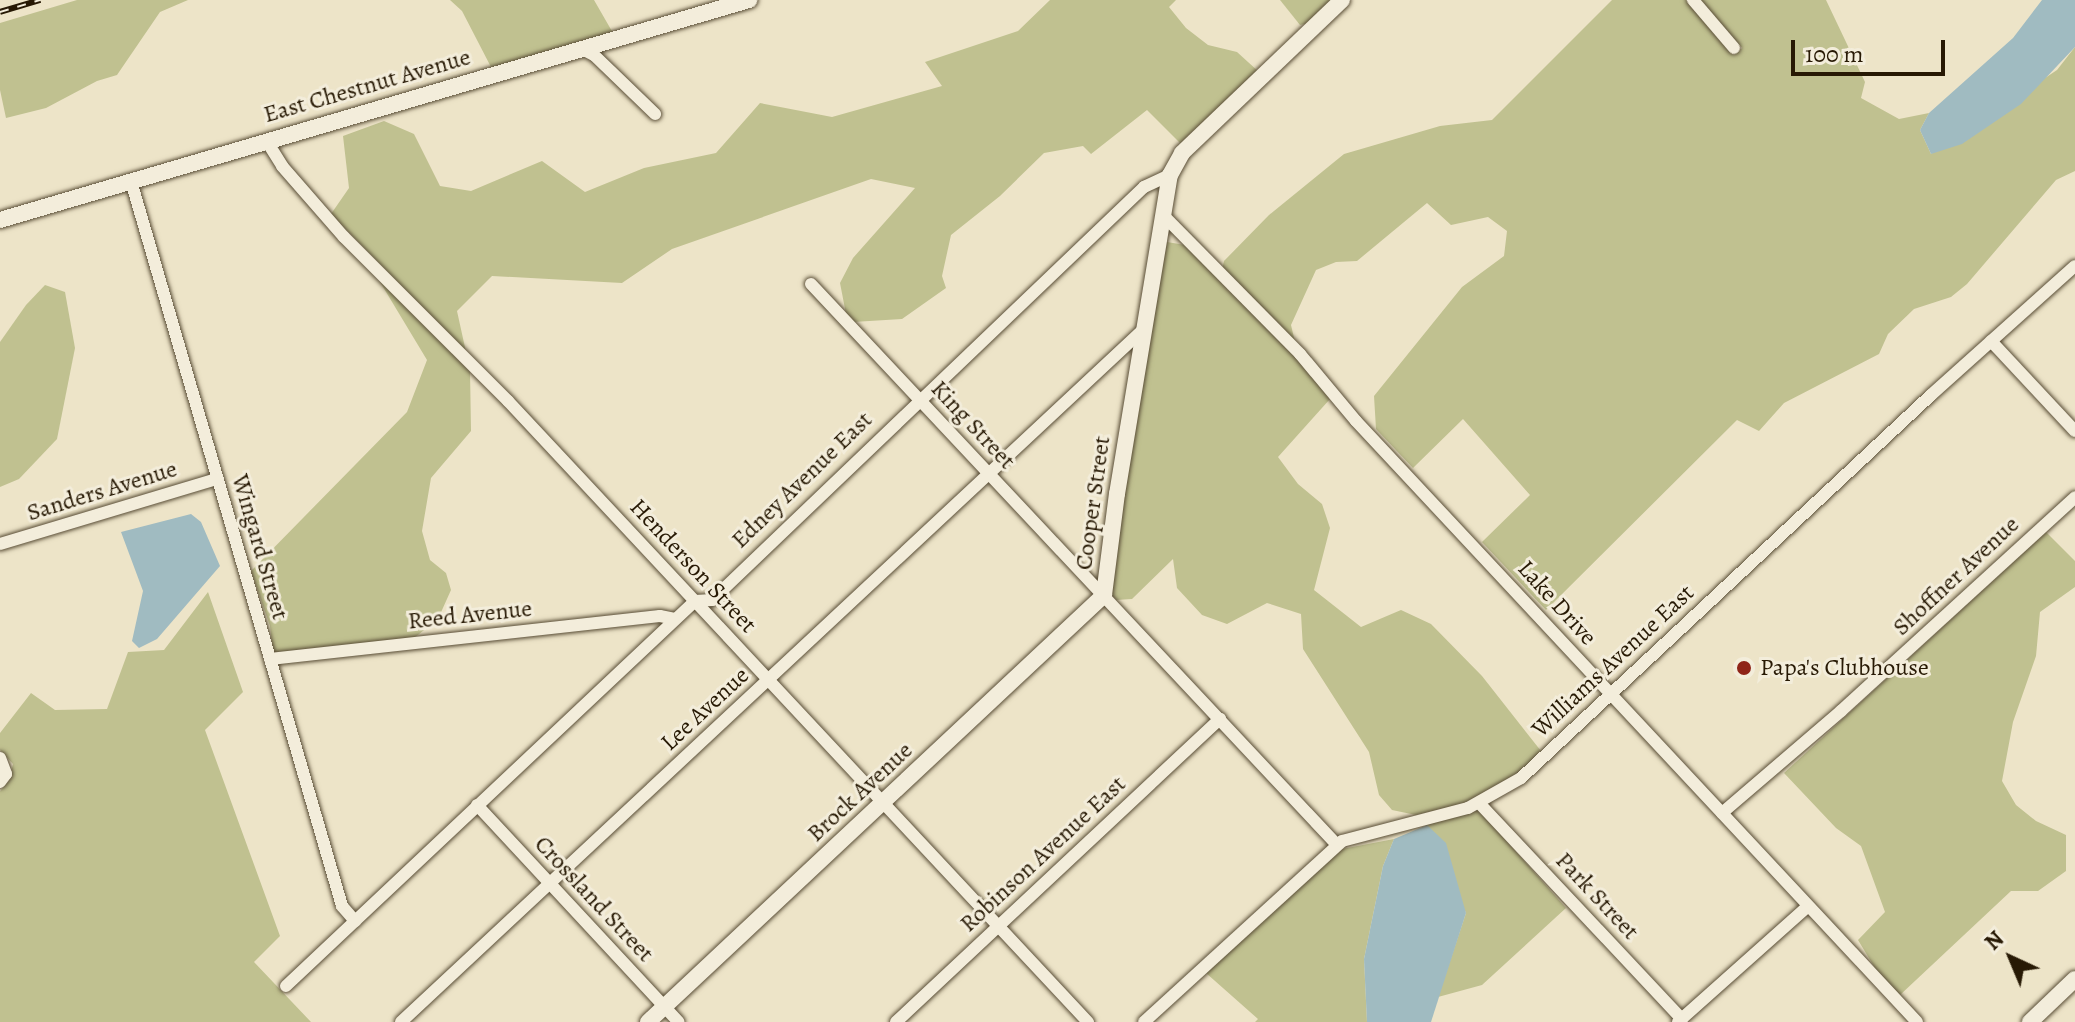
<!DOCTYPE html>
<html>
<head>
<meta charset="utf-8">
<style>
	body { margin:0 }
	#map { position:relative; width:2075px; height:1022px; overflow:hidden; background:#ede4c8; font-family:Alegreya,serif }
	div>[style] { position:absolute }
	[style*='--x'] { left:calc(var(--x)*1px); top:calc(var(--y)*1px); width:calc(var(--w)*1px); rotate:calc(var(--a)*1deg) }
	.green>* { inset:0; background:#c0c190 }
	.water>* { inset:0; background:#a0bbc1 }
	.roads { filter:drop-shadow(0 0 2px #584c35) drop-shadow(0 0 2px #584c35) }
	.street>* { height:12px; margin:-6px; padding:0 6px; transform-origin:6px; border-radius:6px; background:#f3eddb }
	.secondary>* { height:16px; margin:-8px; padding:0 8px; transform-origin:8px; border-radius:8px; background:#f3eddb }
	.rail>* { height:6px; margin-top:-3px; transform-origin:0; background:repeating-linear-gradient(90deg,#f3eddb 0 9px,#271904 0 18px); box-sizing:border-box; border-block:2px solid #271904 }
	.dots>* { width:22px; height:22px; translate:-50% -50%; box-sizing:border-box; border:4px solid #f3eddb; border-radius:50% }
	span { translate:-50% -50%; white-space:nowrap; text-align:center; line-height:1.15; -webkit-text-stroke:6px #f3eddb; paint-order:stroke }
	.street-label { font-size:24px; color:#271904 }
	.poi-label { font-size:24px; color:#271904 }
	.left { translate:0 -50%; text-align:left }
	.north { position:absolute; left:1971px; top:918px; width:80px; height:80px; -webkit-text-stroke:6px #f3eddb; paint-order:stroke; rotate:316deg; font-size:22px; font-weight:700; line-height:32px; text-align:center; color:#271904 }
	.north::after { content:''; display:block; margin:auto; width:28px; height:36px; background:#271904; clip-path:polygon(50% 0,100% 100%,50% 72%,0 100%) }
	.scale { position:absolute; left:1791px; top:40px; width:154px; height:36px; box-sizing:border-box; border:4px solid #271904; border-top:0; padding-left:10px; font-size:24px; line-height:28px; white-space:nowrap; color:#271904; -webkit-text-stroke:6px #f3eddb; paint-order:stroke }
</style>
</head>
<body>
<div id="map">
	<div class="green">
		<i style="clip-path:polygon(77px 0,188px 0,160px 12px,117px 75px,97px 81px,46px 108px,6px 118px,0 90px,0 23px)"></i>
		<i style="clip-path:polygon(450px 0,594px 0,613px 33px,492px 69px,462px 11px)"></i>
		<i style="clip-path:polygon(1050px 0,1176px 0,1169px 7px,1186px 28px,1208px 45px,1237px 52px,1259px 72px,1182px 145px,1147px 110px,1091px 154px,1083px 146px,1044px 153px,1000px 196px,951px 235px,942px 276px,946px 288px,902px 319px,853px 322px,846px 314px,840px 283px,853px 258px,915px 188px,871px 179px,672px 249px,622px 283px,492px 276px,457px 311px,466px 352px,331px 214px,349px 188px,343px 136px,384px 121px,414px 134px,440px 186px,471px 191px,542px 161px,585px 192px,644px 168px,716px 153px,760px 103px,832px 117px,942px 86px,925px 62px,1018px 31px)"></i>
		<i style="clip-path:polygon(1280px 0,1333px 0,1309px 23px,1300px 25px)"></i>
		<i style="clip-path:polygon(1612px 0,1686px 0,1734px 55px,1742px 48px,1699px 0,1826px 0,1865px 82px,1861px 98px,1899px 119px,1929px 113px,1920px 130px,1931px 154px,2057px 70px,2075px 47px,2075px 171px,2056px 180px,1967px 284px,1951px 297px,1914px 309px,1888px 334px,1879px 354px,1784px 403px,1759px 431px,1737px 420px,1546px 610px,1482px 542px,1530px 495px,1463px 419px,1413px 468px,1376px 429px,1374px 396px,1462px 287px,1504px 256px,1507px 231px,1488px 217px,1451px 225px,1427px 203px,1357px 261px,1336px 262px,1316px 270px,1291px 325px,1295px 342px,1222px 270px,1224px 261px,1269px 215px,1344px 154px,1440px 126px,1492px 120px)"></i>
		<i style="clip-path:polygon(1167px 242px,1185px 245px,1296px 358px,1330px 399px,1278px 457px,1298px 484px,1322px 504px,1330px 528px,1314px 590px,1361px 627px,1401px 610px,1431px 624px,1482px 676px,1541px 751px,1517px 774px,1466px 803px,1416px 815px,1392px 810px,1379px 795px,1369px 752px,1303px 649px,1301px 614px,1267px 603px,1227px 624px,1202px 615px,1177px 588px,1173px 559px,1132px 599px,1116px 600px,1110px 593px,1122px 496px)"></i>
		<i style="clip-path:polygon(377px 277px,470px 370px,471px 431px,431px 478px,422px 531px,430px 560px,446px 573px,451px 590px,438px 619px,414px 638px,273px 653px,270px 626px,251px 571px,407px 412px,427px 360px)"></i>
		<i style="clip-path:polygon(45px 285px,65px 292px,75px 348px,57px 439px,19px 479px,0 487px,0 342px,26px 305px)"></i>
		<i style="clip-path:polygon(2046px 532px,2075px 561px,2075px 587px,2040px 612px,2036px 656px,2013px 722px,2002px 781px,2016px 805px,2036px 821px,2066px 835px,2066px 871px,2038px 891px,2011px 891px,1900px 995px,1878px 973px,1858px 940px,1885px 912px,1861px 846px,1836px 828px,1784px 773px)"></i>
		<i style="clip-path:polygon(208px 592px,243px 692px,205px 730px,280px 936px,254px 962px,311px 1022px,0 1022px,0 791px,9px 781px,13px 764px,0 750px,0 733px,31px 693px,55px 710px,107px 709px,128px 652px,164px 650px)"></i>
		<i style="clip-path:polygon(1479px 810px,1566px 908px,1482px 985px,1438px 997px,1466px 913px,1425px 825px)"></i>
		<i style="clip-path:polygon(1394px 839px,1383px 866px,1364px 959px,1367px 1022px,1255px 1022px,1258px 1019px,1206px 973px,1342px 849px)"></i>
	</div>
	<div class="water">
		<i style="clip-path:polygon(2042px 0,2075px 0,2075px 47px,2021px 104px,1962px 144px,1931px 154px,1920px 130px,1929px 113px,2013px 38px)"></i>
		<i style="clip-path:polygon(191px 514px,201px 522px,220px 566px,157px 639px,139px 648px,132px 641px,143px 591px,121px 532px)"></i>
		<i style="clip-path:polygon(1427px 825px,1446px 843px,1466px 913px,1431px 1022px,1367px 1022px,1364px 959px,1383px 866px,1394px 839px)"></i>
	</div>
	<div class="roads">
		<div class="street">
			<i style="--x:1693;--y:0;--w:63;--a:49.5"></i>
			<i style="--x:582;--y:49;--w:13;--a:27"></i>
			<i style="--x:594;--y:55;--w:85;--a:44"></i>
			<i style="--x:266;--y:140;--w:31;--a:58"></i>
			<i style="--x:282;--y:166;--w:94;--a:48.9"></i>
			<i style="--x:344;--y:237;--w:232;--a:45"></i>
			<i style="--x:508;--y:401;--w:850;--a:46.96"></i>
			<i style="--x:131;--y:181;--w:755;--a:73.77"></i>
			<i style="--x:342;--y:906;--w:20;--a:49"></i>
			<i style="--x:1164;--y:216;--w:194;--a:45.4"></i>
			<i style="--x:1300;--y:354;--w:87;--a:50.1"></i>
			<i style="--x:1356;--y:421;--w:822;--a:46.97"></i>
			<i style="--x:811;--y:284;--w:769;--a:46.84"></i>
			<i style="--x:1991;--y:341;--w:123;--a:47"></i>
			<i style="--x:0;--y:544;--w:227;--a:-16.7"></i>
			<i style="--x:270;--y:659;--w:392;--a:-6.3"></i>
			<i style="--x:660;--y:616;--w:15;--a:11"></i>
			<i style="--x:0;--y:758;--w:17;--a:69"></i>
			<i style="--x:6;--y:774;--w:10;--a:127"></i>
			<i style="--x:1480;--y:804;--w:295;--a:46.8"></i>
			<i style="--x:477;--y:805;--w:296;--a:47.1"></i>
			<i style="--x:1722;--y:813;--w:157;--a:-40.6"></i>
			<i style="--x:1841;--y:711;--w:317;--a:-42.4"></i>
			<i style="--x:286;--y:986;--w:562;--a:-43.27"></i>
			<i style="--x:695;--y:601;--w:17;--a:-3"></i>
			<i style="--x:712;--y:600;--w:598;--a:-43.71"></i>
			<i style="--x:1144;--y:187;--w:29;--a:-25"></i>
			<i style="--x:401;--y:1022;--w:1016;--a:-43.01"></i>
			<i style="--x:896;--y:1022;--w:444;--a:-43.1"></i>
			<i style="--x:1144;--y:1022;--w:268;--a:-42.4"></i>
			<i style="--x:1342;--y:841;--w:130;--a:-14.7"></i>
			<i style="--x:1468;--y:808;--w:61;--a:-29.5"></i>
			<i style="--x:1521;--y:778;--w:561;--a:-43.05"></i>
			<i style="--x:1931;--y:395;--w:193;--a:-41.9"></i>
			<i style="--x:1678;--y:1022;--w:174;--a:-41.7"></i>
		</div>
		<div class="secondary">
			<i style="--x:0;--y:220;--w:781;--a:-16.37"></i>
			<i style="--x:648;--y:1022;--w:625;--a:-43.12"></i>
			<i style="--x:1104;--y:595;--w:102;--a:-82.7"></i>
			<i style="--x:1117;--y:494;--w:323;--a:-80.6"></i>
			<i style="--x:1170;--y:175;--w:25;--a:-61"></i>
			<i style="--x:1182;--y:153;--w:221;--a:-43.7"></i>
			<i style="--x:2030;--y:1022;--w:62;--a:-43.7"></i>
		</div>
	</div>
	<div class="rail">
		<i style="--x:0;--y:12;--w:42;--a:-16.7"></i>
	</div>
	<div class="dots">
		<i style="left:1744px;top:668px;background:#8f2418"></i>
	</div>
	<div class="street-label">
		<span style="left:367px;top:86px;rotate:-16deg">East Chestnut Avenue</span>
		<span style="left:973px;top:425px;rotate:47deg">King Street</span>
		<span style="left:802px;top:480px;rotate:-44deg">Edney Avenue East</span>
		<span style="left:102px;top:491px;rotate:-17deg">Sanders Avenue</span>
		<span style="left:1093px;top:503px;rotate:-82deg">Cooper Street</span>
		<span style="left:260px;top:547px;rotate:74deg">Wingard Street</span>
		<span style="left:693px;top:566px;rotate:47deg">Henderson Street</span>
		<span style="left:1956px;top:576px;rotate:-43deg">Shoffner Avenue</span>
		<span style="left:1557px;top:603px;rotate:48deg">Lake Drive</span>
		<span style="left:470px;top:615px;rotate:-6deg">Reed Avenue</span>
		<span style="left:1613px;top:661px;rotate:-43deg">Williams Avenue East</span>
		<span style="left:705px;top:709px;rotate:-43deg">Lee Avenue</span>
		<span style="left:860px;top:792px;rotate:-43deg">Brock Avenue</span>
		<span style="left:1043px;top:854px;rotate:-43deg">Robinson Avenue East</span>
		<span style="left:1597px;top:896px;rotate:47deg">Park Street</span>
		<span style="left:594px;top:899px;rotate:47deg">Crossland Street</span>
	</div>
	<div class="poi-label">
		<span class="left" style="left:1760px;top:668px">Papa's Clubhouse</span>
	</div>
	<div class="north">N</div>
	<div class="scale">100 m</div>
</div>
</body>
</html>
